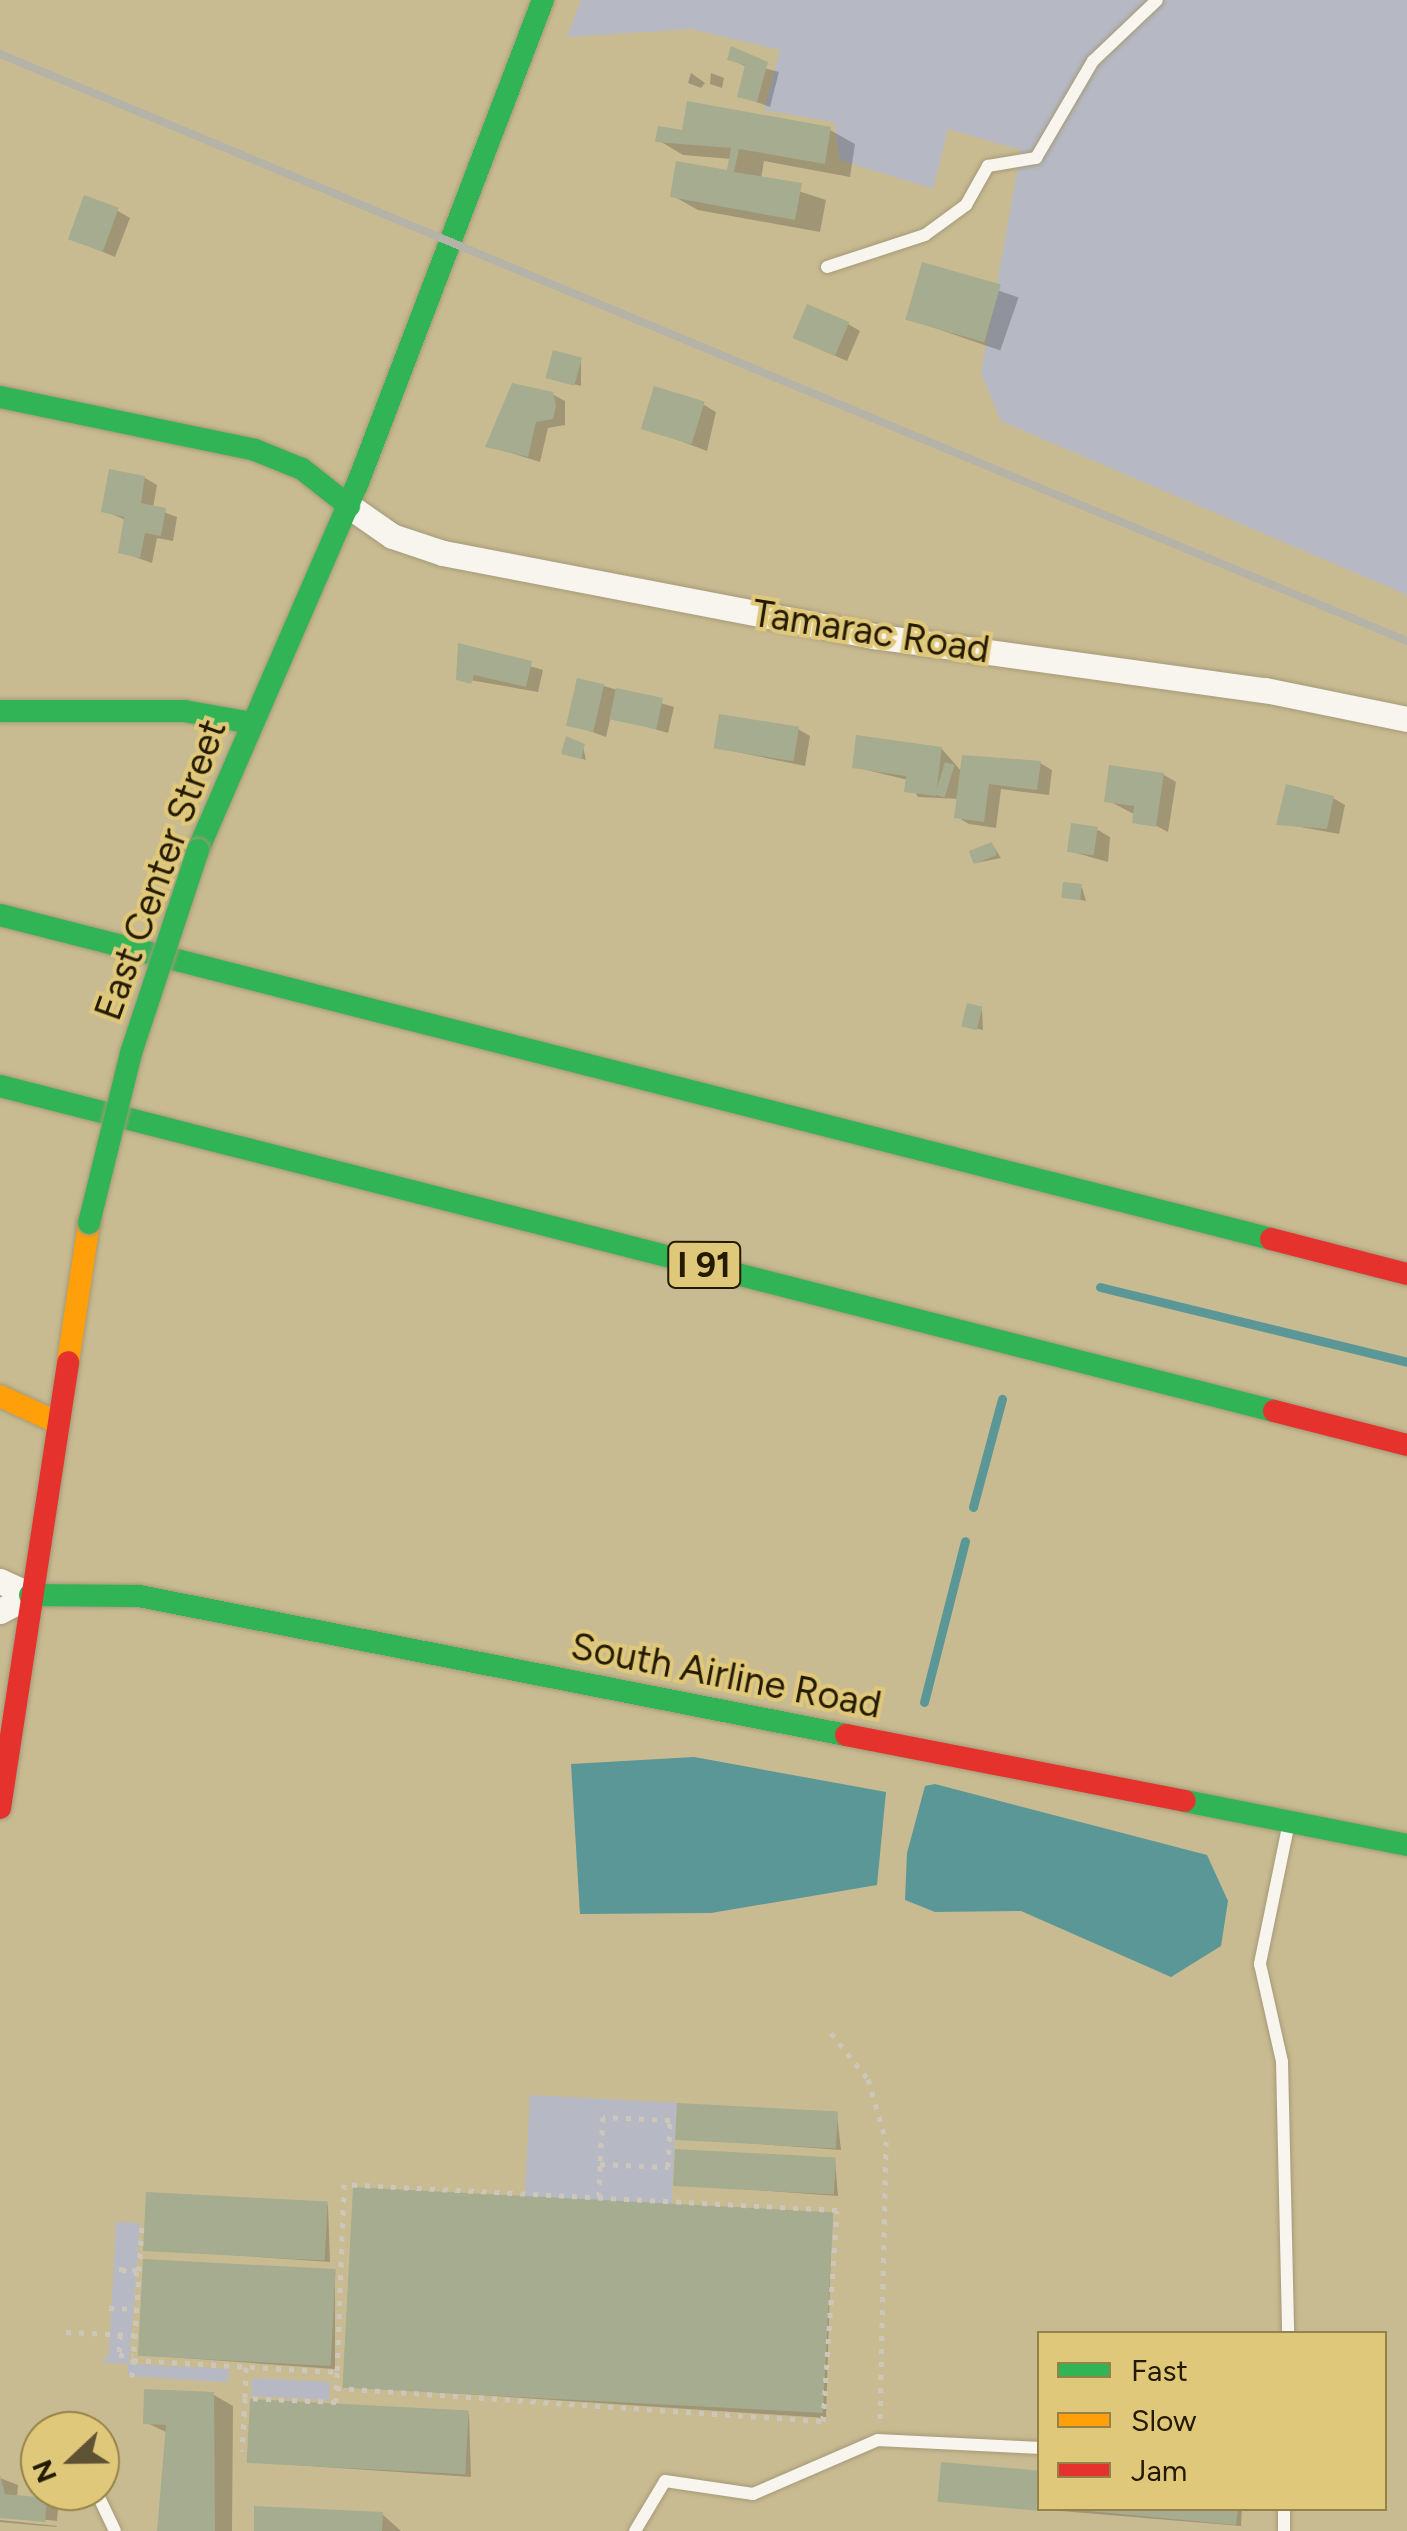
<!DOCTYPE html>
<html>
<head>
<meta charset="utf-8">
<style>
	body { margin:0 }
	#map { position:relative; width:1407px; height:2531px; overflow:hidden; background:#c9bb91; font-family:Figtree,sans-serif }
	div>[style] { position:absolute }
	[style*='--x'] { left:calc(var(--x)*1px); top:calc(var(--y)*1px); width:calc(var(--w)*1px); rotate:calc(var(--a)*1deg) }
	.green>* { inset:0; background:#b6b8c4; transform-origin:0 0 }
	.water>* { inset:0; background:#5b9796 }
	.shadow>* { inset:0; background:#0003; transform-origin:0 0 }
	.stream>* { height:9px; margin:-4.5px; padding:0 4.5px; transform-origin:4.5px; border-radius:4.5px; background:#5b9796 }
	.building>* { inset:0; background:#a5ac8f; transform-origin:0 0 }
	.path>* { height:5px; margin-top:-2.5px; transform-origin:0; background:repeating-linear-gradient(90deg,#ccc7ba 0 5px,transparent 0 13px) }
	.roads { filter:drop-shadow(0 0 2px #a49a79) drop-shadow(0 0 2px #a49a79) }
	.lane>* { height:12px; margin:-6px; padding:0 6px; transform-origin:6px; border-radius:6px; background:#f7f5ee }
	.street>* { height:25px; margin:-12.5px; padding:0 12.5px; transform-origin:12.5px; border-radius:12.5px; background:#f7f5ee }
	.fast>* { height:22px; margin:-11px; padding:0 11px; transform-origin:11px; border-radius:11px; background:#30b455 }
	.slow>* { height:22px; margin:-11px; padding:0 11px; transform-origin:11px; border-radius:11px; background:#ff9f0a }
	.jam>* { height:22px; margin:-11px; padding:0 11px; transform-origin:11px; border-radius:11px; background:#e5322d }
	.rail>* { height:8px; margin:-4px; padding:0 4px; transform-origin:4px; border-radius:4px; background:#b5b2a8 }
	.bridges { filter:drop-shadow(0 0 2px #a49a79) drop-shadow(0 0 2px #a49a79) }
	.fast-bridge>* { height:22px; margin:-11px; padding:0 11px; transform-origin:11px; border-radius:11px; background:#30b455 }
	span { translate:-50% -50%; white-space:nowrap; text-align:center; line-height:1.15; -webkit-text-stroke:8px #e0c87a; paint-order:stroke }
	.shield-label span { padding:2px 8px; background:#e0c87a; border:2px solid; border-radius:8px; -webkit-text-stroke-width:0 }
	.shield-label { font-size:35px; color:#231a00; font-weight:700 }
	.street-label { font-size:38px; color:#231a00 }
	.legend { position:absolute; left:1037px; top:2331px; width:350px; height:180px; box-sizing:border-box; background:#e0c87a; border:2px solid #948249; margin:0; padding:12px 18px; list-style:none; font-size:30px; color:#231a00 }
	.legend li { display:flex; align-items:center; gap:20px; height:50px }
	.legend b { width:50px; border:2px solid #948249 }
	.north { position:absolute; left:20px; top:2411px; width:100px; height:100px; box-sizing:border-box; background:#e0c87a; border:2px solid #948249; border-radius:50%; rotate:248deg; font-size:28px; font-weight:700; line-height:40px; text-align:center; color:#231a00 }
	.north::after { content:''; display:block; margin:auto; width:35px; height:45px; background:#5d5233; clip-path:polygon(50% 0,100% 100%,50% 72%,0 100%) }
</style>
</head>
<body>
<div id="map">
	<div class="green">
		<i style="clip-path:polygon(581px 0,1407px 0,1407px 595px,1001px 421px,981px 373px,1021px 150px,948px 129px,933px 189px,840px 160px,834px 122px,764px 110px,780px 50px,691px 29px,567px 37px)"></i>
		<i style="left:530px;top:2095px;width:147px;height:102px;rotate:3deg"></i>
		<i style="clip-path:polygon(116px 2222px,140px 2223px,129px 2364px,229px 2369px,228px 2382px,128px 2376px,128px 2364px,101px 2362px,109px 2355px)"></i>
		<i style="left:252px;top:2378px;width:78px;height:18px;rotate:3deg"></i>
	</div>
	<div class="water">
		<i style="clip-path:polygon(694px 1757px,886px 1792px,877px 1885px,711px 1913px,580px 1914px,571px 1764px)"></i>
		<i style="clip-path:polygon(935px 1784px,1207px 1855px,1228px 1901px,1221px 1946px,1171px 1977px,1021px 1911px,935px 1912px,905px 1900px,907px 1853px,925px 1786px)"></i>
	</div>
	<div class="shadow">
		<i style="clip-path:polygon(730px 59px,779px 72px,770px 107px,740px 96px,747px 67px)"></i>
		<i style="clip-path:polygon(691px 73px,705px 83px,701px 88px,688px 83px)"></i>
		<i style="clip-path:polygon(711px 73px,724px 78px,722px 88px,710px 84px)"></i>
		<i style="clip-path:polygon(830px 130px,855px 144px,850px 177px,764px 161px,761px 179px,826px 200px,820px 232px,698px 210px,673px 196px,729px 173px,732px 159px,683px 155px,658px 140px)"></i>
		<i style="clip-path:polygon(118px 211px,130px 218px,115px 257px,70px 238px)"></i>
		<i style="left:924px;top:265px;width:100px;height:56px;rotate:19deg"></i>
		<i style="clip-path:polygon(848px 324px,860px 331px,847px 361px,808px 344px)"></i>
		<i style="clip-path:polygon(581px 360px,581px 386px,554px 379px)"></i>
		<i style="clip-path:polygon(552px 394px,565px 401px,565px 425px,548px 428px,540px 462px,489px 446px)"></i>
		<i style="clip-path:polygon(704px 405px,716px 412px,707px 451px,643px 427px)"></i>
		<i style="clip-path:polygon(145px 478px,157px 485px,153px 508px,177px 517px,173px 541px,157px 538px,152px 563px,121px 552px,126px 520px,104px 511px)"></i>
		<i style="clip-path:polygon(461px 646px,543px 670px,538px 692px,458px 678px)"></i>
		<i style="clip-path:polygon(604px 686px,674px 707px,668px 733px,611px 716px,606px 737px,570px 724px)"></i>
		<i style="clip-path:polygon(798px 729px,810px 736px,805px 766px,717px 748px)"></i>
		<i style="clip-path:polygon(582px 743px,586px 760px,564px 753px)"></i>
		<i style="clip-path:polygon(942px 749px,962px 772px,1040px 763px,1052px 770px,1049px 795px,1001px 789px,996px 828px,969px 824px,957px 817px,959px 799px,918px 797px,908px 780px,854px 767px)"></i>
		<i style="clip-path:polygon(1164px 775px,1176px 782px,1168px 832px,1107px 800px)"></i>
		<i style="clip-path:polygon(1333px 798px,1345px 805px,1339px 834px,1279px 823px)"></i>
		<i style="clip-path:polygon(1098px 830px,1110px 837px,1108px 862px,1069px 851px)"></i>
		<i style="clip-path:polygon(992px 844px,1001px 858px,976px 863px)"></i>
		<i style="clip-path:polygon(1082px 887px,1086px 901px,1064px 896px)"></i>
		<i style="clip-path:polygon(982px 1009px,983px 1030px,970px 1027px)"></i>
		<i style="clip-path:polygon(837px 2115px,841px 2150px,678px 2138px)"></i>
		<i style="clip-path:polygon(835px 2161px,838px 2196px,675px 2184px)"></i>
		<i style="clip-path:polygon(328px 2205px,330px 2262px,146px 2249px)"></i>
		<i style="clip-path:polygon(832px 2218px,826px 2418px,344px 2386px)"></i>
		<i style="clip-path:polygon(335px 2273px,335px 2369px,140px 2355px)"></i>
		<i style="clip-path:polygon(214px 2395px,233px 2406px,232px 2531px,160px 2531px,168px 2433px,145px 2422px)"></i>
		<i style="clip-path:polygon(469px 2414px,471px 2477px,249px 2462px)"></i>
		<i style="clip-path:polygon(0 2478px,18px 2485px,17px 2498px,58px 2508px,57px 2521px,0 2515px)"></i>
		<i style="clip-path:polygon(941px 2501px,1040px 2508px,1242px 2508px,1241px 2526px)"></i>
		<i style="clip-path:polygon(382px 2514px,401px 2531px,256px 2531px)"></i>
		<i style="clip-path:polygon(0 2520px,57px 2526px,56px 2527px,0 2522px)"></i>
	</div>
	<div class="stream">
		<i style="--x:1100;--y:1287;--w:316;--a:13.7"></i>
		<i style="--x:973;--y:1507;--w:112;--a:-75"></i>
		<i style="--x:924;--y:1702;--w:166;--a:-75.7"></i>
	</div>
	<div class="building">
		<i style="clip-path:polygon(731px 46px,768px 62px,757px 102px,737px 97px,745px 65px,727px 60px)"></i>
		<i style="clip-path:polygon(687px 101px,831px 127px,825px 164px,739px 149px,734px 172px,802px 183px,795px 220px,670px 197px,676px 161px,727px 170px,731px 148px,655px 142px,658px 126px,682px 130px)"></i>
		<i style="left:84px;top:195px;width:37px;height:47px;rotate:20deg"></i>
		<i style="left:922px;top:262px;width:82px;height:60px;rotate:16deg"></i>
		<i style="left:807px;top:304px;width:46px;height:37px;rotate:23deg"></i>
		<i style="left:553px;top:350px;width:30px;height:29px;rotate:15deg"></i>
		<i style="clip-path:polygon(512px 383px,553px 392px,556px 406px,553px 419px,536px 422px,528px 457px,485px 447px)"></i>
		<i style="left:654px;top:386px;width:53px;height:45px;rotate:17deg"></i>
		<i style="clip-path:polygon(109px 469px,145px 476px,141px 503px,166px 508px,161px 536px,145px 533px,140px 558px,118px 553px,124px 517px,101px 512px)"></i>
		<i style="clip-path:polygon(458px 643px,532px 661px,526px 687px,474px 675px,471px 684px,456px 680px)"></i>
		<i style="left:577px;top:678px;width:28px;height:49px;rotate:13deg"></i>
		<i style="left:616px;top:688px;width:48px;height:32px;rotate:12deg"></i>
		<i style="left:719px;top:714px;width:81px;height:35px;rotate:9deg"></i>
		<i style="clip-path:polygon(856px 735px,942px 747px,936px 796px,904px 792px,906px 776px,852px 768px)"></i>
		<i style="clip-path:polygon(566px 736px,585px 744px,581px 759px,561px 754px)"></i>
		<i style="clip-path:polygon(962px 755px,1041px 761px,1037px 790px,989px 784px,984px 822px,954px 818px)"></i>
		<i style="left:945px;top:762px;width:10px;height:34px;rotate:17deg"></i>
		<i style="clip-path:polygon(1109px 765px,1164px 773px,1156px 827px,1132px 823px,1134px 806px,1104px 802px)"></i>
		<i style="clip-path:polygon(1286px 784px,1334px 796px,1327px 829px,1276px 825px)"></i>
		<i style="left:1071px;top:823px;width:27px;height:29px;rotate:8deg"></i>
		<i style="left:992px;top:842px;width:14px;height:25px;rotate:69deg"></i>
		<i style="left:1063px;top:882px;width:19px;height:16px;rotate:6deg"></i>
		<i style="left:967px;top:1003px;width:16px;height:24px;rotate:14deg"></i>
		<i style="left:677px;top:2103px;width:161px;height:37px;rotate:3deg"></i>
		<i style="left:675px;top:2149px;width:161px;height:37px;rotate:3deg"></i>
		<i style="left:353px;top:2187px;width:481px;height:201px;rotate:3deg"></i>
		<i style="left:146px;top:2192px;width:182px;height:59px;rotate:3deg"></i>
		<i style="left:143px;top:2259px;width:193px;height:97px;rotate:3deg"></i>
		<i style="clip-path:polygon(144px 2389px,214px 2392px,215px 2531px,157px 2531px,166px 2425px,143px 2424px)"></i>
		<i style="left:250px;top:2399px;width:219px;height:64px;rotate:3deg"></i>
		<i style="left:941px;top:2462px;width:99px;height:40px;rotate:5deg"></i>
		<i style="clip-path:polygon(0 2475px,5px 2494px,47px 2498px,45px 2522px,0 2518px)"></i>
		<i style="clip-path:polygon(254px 2506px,383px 2512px,382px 2531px,254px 2531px)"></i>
		<i style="clip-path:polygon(1057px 2508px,1238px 2508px,1236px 2525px)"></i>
	</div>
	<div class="path">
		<i style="--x:831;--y:2033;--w:59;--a:51.2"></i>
		<i style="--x:868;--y:2079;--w:65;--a:73.8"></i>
		<i style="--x:886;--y:2141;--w:282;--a:91.2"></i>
		<i style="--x:599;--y:2197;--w:33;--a:-88"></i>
		<i style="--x:600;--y:2164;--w:68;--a:2.5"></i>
		<i style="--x:668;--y:2167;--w:47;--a:-87.6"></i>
		<i style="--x:670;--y:2120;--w:67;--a:-177.4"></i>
		<i style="--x:603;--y:2117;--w:47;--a:93.7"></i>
		<i style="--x:139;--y:2271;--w:46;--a:-86.3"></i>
		<i style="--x:109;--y:2308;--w:27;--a:2"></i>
		<i style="--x:66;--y:2332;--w:69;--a:2.5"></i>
		<i style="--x:120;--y:2334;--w:21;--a:93"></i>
		<i style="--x:119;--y:2355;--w:14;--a:4"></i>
		<i style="--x:133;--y:2360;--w:204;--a:3.4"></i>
		<i style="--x:337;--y:2372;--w:30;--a:92"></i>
		<i style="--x:336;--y:2402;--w:91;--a:-177.5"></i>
		<i style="--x:245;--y:2398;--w:53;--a:93.2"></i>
		<i style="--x:132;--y:2377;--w:103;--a:-86.1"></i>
		<i style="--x:139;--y:2274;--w:21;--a:-166"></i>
		<i style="--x:119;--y:2269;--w:20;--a:3"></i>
		<i style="--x:336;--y:2388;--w:488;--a:3.9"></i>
		<i style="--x:823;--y:2421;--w:211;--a:-86.2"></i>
		<i style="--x:837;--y:2210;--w:494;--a:-177"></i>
		<i style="--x:344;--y:2184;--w:188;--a:92.1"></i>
		<i style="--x:245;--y:2398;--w:31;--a:-88"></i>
	</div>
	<div class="roads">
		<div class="lane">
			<i style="--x:827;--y:267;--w:103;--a:-18.1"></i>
			<i style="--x:925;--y:235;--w:51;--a:-36.2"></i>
			<i style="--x:966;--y:205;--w:45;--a:-60.6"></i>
			<i style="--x:988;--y:166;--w:49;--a:-9.5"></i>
			<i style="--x:1036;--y:158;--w:113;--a:-59.6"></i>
			<i style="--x:1093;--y:61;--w:88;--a:-43.6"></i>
			<i style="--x:1288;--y:1827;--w:140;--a:101.6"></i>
			<i style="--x:1260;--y:1964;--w:100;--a:77.3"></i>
			<i style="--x:1282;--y:2062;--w:272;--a:88.7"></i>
			<i style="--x:96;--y:2491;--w:44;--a:64.6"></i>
			<i style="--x:635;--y:2531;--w:58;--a:-59"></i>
			<i style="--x:665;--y:2481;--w:89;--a:8.4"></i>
			<i style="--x:753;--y:2494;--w:136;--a:-23.4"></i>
			<i style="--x:878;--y:2440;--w:162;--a:2.8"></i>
			<i style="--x:1284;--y:2531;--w:23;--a:-90"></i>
		</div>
		<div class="street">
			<i style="--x:349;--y:506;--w:52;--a:34.9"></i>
			<i style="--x:392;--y:536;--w:54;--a:18.4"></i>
			<i style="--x:443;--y:553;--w:439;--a:10.9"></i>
			<i style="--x:874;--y:636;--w:395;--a:7.9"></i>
			<i style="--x:1265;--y:690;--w:145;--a:11.5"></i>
			<i style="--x:0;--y:1581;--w:33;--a:25"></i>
			<i style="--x:30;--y:1595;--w:34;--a:152"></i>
		</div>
		<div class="fast">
			<i style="--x:0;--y:397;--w:260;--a:11.7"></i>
			<i style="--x:255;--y:450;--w:51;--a:22"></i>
			<i style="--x:302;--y:469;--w:60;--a:38.2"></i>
			<i style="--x:0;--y:711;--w:184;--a:0"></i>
			<i style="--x:184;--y:711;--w:69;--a:10"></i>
			<i style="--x:198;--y:850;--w:398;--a:-66.5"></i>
			<i style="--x:357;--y:485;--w:519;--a:-69.02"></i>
			<i style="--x:0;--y:915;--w:1312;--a:14.3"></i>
			<i style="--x:0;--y:1086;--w:1315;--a:14.31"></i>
			<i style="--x:30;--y:1595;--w:109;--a:0.5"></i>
			<i style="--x:139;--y:1596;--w:721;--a:11.12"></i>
			<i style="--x:1185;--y:1801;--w:226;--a:11.2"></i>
		</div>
		<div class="slow">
			<i style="--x:68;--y:1362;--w:141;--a:-81.4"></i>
			<i style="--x:0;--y:1396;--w:60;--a:24.8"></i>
		</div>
		<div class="jam">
			<i style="--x:1271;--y:1239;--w:140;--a:14.4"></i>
			<i style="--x:1274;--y:1411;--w:137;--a:14.3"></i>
			<i style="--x:846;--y:1735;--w:345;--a:11"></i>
			<i style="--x:0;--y:1808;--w:451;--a:-81.3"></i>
		</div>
	</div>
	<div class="rail">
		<i style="--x:0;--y:54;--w:1525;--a:22.65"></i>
	</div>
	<div class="bridges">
		<div class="fast-bridge">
			<i style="--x:89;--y:1223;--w:175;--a:-76.1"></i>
			<i style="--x:131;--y:1053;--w:214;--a:-71.7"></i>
		</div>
	</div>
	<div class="shield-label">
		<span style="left:704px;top:1265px">I 91</span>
	</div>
	<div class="street-label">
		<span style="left:871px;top:632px;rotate:9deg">Tamarac Road</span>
		<span style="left:161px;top:870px;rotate:-70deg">East Center Street</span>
		<span style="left:726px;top:1676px;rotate:11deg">South Airline Road</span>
	</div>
	<ul class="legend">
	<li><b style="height:12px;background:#30b455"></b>Fast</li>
	<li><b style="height:12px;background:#ff9f0a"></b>Slow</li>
	<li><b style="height:12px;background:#e5322d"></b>Jam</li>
	</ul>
	<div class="north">N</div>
</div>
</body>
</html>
